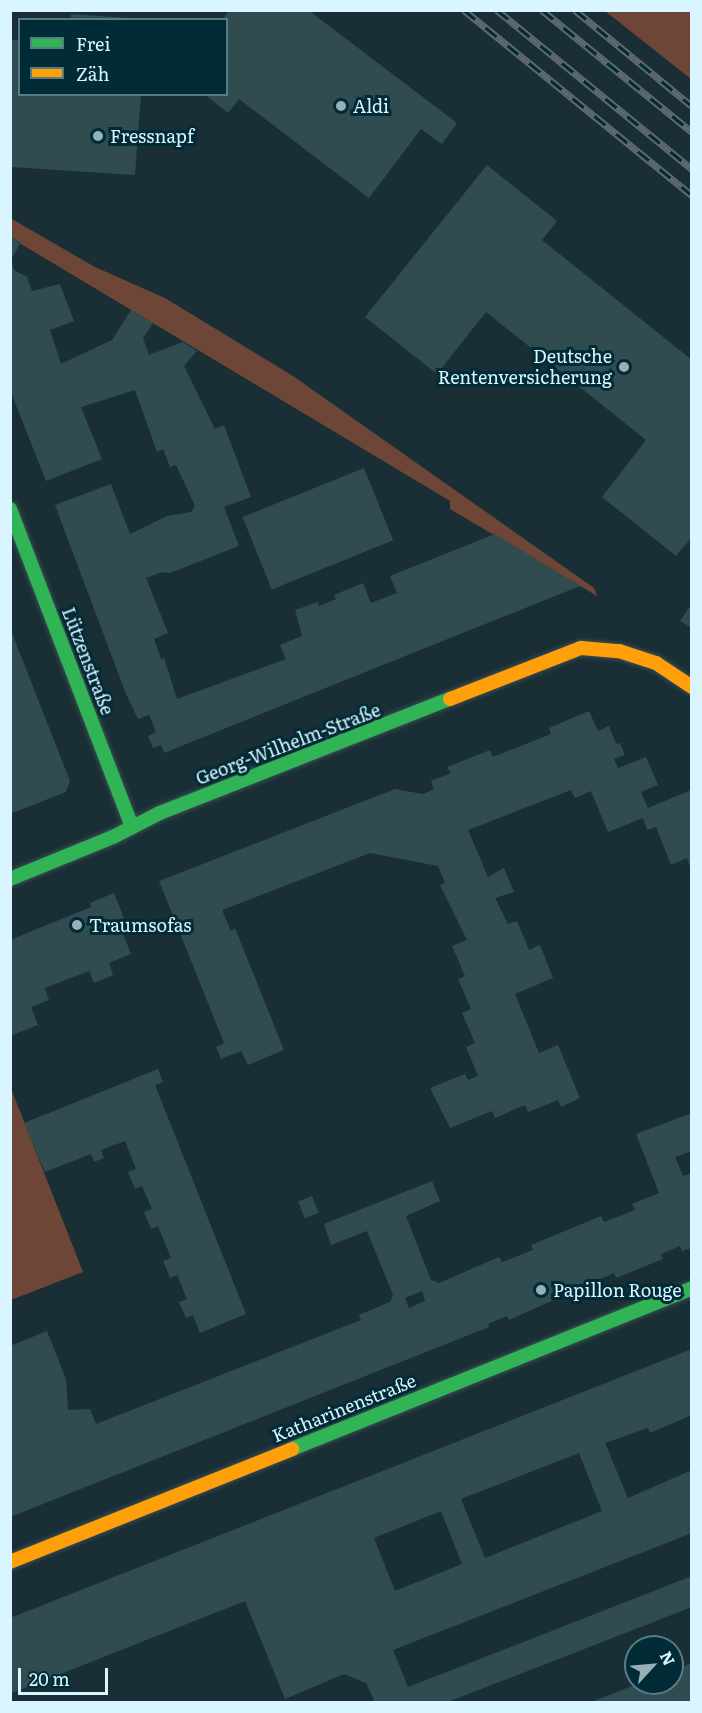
<!DOCTYPE html>
<html>
<head>
<meta charset="utf-8">
<style>
	body { margin:0 }
	#map { position:relative; width:702px; height:1713px; overflow:hidden; background:#192f35; font-family:Literata,serif }
	div>[style] { position:absolute }
	[style*='--x'] { left:calc(var(--x)*1px); top:calc(var(--y)*1px); width:calc(var(--w)*1px); rotate:calc(var(--a)*1deg) }
	.green>* { inset:0; background:#6d4638 }
	.building>* { inset:0; background:#304c50; transform-origin:0 0 }
	.roads { filter:drop-shadow(0 0 2px #3a4d53) drop-shadow(0 0 2px #3a4d53) }
	.fast>* { height:14px; margin:-7px; padding:0 7px; transform-origin:7px; border-radius:7px; background:#30b455 }
	.slow>* { height:14px; margin:-7px; padding:0 7px; transform-origin:7px; border-radius:7px; background:#ff9f0a }
	.rail>* { height:7px; margin-top:-3.5px; transform-origin:0; background:repeating-linear-gradient(90deg,#012b36 0 14px,#5f6a70 0 28px); box-sizing:border-box; border-block:2px solid #5f6a70 }
	.dots>* { width:16px; height:16px; translate:-50% -50%; box-sizing:border-box; border:3px solid #012b36; border-radius:50% }
	span { translate:-50% -50%; white-space:nowrap; text-align:center; line-height:1.15; -webkit-text-stroke:6px #012b36; paint-order:stroke }
	.poi-label { font-size:18px; color:#d9f5ff }
	.left { translate:0 -50%; text-align:left }
	.right { translate:-100% -50%; text-align:right }
	.street-label { font-size:18px; color:#d9f5ff }
	.frame { position:absolute; inset:0; border:12px solid #d9f5ff; pointer-events:none }
	.legend { position:absolute; left:18px; top:18px; width:210px; height:78px; box-sizing:border-box; background:#012b36; border:2px solid #577c86; margin:0; padding:8px 10px; list-style:none; font-size:18px; color:#d9f5ff }
	.legend li { display:flex; align-items:center; gap:12px; height:30px }
	.legend b { width:30px; border:2px solid #577c86 }
	.north { position:absolute; left:624px; top:1635px; width:60px; height:60px; box-sizing:border-box; background:#012b36; border:2px solid #577c86; border-radius:50%; rotate:64deg; font-size:16px; font-weight:700; line-height:24px; text-align:center; color:#d9f5ff }
	.north::after { content:''; display:block; margin:auto; width:21px; height:27px; background:#96b0b8; clip-path:polygon(50% 0,100% 100%,50% 72%,0 100%) }
	.scale { position:absolute; left:18px; top:1668px; width:90px; height:27px; box-sizing:border-box; border:3px solid #d9f5ff; border-top:0; padding-left:8px; font-size:18px; line-height:21px; white-space:nowrap; color:#d9f5ff; -webkit-text-stroke:4px #012b36; paint-order:stroke }
</style>
</head>
<body>
<div id="map">
	<div class="green">
		<i style="clip-path:polygon(605px 11px,691px 11px,691px 79px)"></i>
		<i style="clip-path:polygon(10px 218px,95px 267px,165px 298px,293px 376px,594px 588px,597px 596px,450px 509px,450px 501px,11px 238px)"></i>
		<i style="clip-path:polygon(10px 1086px,83px 1272px,11px 1300px,10px 1300px)"></i>
	</div>
	<div class="building">
		<i style="clip-path:polygon(229px 10px,308px 10px,457px 123px,442px 144px,421px 129px,369px 198px,239px 99px,228px 113px,204px 94px,226px 94px,226px 20px,222px 20px)"></i>
		<i style="clip-path:polygon(71px 14px,129px 18px,129px 20px,71px 20px)"></i>
		<i style="clip-path:polygon(10px 40px,20px 40px,20px 94px,141px 94px,135px 175px,10px 167px)"></i>
		<i style="clip-path:polygon(487px 165px,557px 221px,542px 240px,692px 360px,692px 537px,676px 556px,602px 497px,646px 440px,486px 312px,437px 374px,365px 317px)"></i>
		<i style="clip-path:polygon(10px 236px,21px 242px,11px 260px,14px 270px,27px 277px,32px 291px,60px 284px,74px 321px,50px 330px,61px 364px,112px 340px,131px 310px,153px 323px,143px 338px,149px 355px,183px 342px,197px 351px,184px 366px,215px 429px,224px 425px,251px 497px,224px 507px,239px 546px,170px 573px,162px 572px,146px 578px,168px 633px,154px 639px,161px 659px,164px 658px,177px 699px,286px 659px,280px 645px,302px 636px,295px 610px,318px 602px,319px 606px,336px 599px,334px 595px,363px 583px,371px 603px,397px 593px,390px 576px,495px 534px,580px 586px,164px 753px,161px 745px,153px 748px,148px 736px,156px 732px,149px 715px,138px 719px,126px 694px,55px 505px,111px 484px,130px 534px,167px 516px,191px 512px,195px 506px,176px 465px,170px 467px,163px 449px,157px 452px,135px 390px,81px 407px,102px 459px,46px 481px,10px 390px)"></i>
		<i style="left:364px;top:468px;width:78px;height:131px;rotate:68deg"></i>
		<i style="clip-path:polygon(692px 603px,692px 628px,680px 621px)"></i>
		<i style="clip-path:polygon(10px 628px,70px 781px,66px 792px,10px 814px)"></i>
		<i style="clip-path:polygon(589px 711px,598px 731px,609px 726px,616px 744px,620px 743px,625px 755px,614px 759px,618px 768px,646px 757px,658px 785px,641px 792px,648px 808px,691px 790px,691px 870px,687px 858px,671px 865px,656px 827px,647px 830px,643px 818px,608px 832px,591px 791px,575px 798px,571px 790px,468px 830px,488px 877px,504px 868px,514px 892px,495px 898px,508px 924px,517px 921px,529px 950px,540px 945px,553px 978px,515px 994px,539px 1053px,558px 1045px,580px 1098px,561px 1107px,558px 1100px,528px 1112px,525px 1105px,495px 1118px,492px 1111px,450px 1128px,430px 1088px,465px 1074px,468px 1080px,478px 1076px,466px 1047px,475px 1043px,462px 1013px,471px 1009px,458px 979px,465px 976px,452px 946px,467px 940px,440px 885px,445px 883px,438px 866px,370px 853px,222px 910px,231px 931px,235px 928px,284px 1050px,248px 1065px,241px 1051px,221px 1059px,216px 1047px,224px 1043px,159px 881px,395px 789px,423px 794px,434px 789px,431px 781px,451px 773px,447px 767px,490px 750px,493px 757px,551px 734px,549px 728px)"></i>
		<i style="clip-path:polygon(114px 893px,124px 918px,118px 921px,131px 954px,109px 963px,113px 975px,94px 983px,89px 971px,45px 988px,49px 1000px,31px 1007px,38px 1025px,10px 1036px,10px 940px,91px 907px,90px 903px)"></i>
		<i style="clip-path:polygon(158px 1069px,163px 1082px,155px 1085px,246px 1314px,200px 1333px,193px 1315px,186px 1318px,179px 1302px,187px 1299px,177px 1275px,170px 1278px,163px 1261px,171px 1258px,158px 1226px,151px 1229px,144px 1212px,152px 1209px,142px 1186px,135px 1189px,128px 1172px,136px 1169px,125px 1141px,101px 1150px,104px 1158px,94px 1162px,91px 1154px,45px 1172px,24px 1123px)"></i>
		<i style="clip-path:polygon(evenodd,692px 1113px,692px 1151px,675px 1157px,683px 1176px,692px 1173px,692px 1248px,682px 1251px,680px 1246px,661px 1254px,663px 1259px,616px 1278px,614px 1273px,509px 1320px,507px 1316px,488px 1324px,489px 1327px,10px 1517px,10px 1346px,47px 1331px,66px 1379px,68px 1410px,90px 1409px,96px 1424px,361px 1320px,359px 1315px,390px 1302px,393px 1295px,367px 1231px,331px 1245px,324px 1224px,432px 1181px,440px 1201px,406px 1216px,431px 1280px,439px 1283px,499px 1257px,502px 1262px,533px 1250px,531px 1245px,601px 1216px,604px 1222px,635px 1210px,632px 1204px,659px 1193px,636px 1134px,692px 1113px,422px 1291px,425px 1301px,409px 1308px,405px 1298px,422px 1291px)"></i>
		<i style="left:312px;top:1196px;width:18px;height:15px;rotate:68deg"></i>
		<i style="clip-path:polygon(evenodd,692px 1349px,692px 1415px,650px 1433px,648px 1428px,605px 1443px,628px 1498px,692px 1470px,692px 1533px,393px 1650px,408px 1687px,692px 1576px,692px 1607px,448px 1702px,369px 1702px,374px 1700px,366px 1683px,344px 1674px,285px 1699px,245px 1601px,10px 1694px,10px 1618px,692px 1349px,579px 1453px,602px 1511px,485px 1558px,461px 1499px,579px 1453px,692px 1349px,441px 1511px,462px 1564px,395px 1591px,374px 1538px,441px 1511px)"></i>
		<i style="clip-path:polygon(692px 1663px,692px 1702px,591px 1702px,640px 1683px,672px 1683px,672px 1670px)"></i>
	</div>
	<div class="roads">
		<div class="fast">
			<i style="--x:10;--y:509;--w:338;--a:69"></i>
			<i style="--x:10;--y:879;--w:111;--a:-22.2"></i>
			<i style="--x:113;--y:837;--w:53;--a:-27.1"></i>
			<i style="--x:160;--y:813;--w:312;--a:-21.5"></i>
			<i style="--x:292;--y:1449;--w:431;--a:-21.9"></i>
		</div>
		<div class="slow">
			<i style="--x:450;--y:699;--w:141;--a:-21.3"></i>
			<i style="--x:581;--y:648;--w:38;--a:5"></i>
			<i style="--x:619;--y:651;--w:39;--a:18"></i>
			<i style="--x:656;--y:663;--w:43;--a:33.7"></i>
			<i style="--x:10;--y:1562;--w:304;--a:-21.8"></i>
		</div>
	</div>
	<div class="rail">
		<i style="--x:464;--y:10;--w:294;--a:39.1"></i>
		<i style="--x:497;--y:10;--w:252;--a:39.2"></i>
		<i style="--x:542;--y:10;--w:193;--a:39.1"></i>
		<i style="--x:575;--y:10;--w:151;--a:39.4"></i>
	</div>
	<div class="dots">
		<i style="left:341px;top:106px;background:#96b0b8"></i>
		<i style="left:98px;top:136px;background:#96b0b8"></i>
		<i style="left:624px;top:367px;background:#96b0b8"></i>
		<i style="left:77px;top:925px;background:#96b0b8"></i>
		<i style="left:541px;top:1290px;background:#96b0b8"></i>
	</div>
	<div class="poi-label">
		<span class="left" style="left:353px;top:106px">Aldi</span>
		<span class="left" style="left:110px;top:136px">Fressnapf</span>
		<span class="right" style="left:612px;top:367px">Deutsche<br>Rentenversicherung</span>
		<span class="left" style="left:89px;top:925px">Traumsofas</span>
		<span class="left" style="left:553px;top:1290px">Papillon Rouge</span>
	</div>
	<div class="street-label">
		<span style="left:88px;top:661px;rotate:69deg">Lützenstraße</span>
		<span style="left:288px;top:744px;rotate:-21deg">Georg-Wilhelm-Straße</span>
		<span style="left:344px;top:1408px;rotate:-22deg">Katharinenstraße</span>
	</div>
	<div class="frame"></div>
	<ul class="legend">
	<li><b style="height:8px;background:#30b455"></b>Frei</li>
	<li><b style="height:8px;background:#ff9f0a"></b>Zäh</li>
	</ul>
	<div class="north">N</div>
	<div class="scale">20 m</div>
</div>
</body>
</html>
